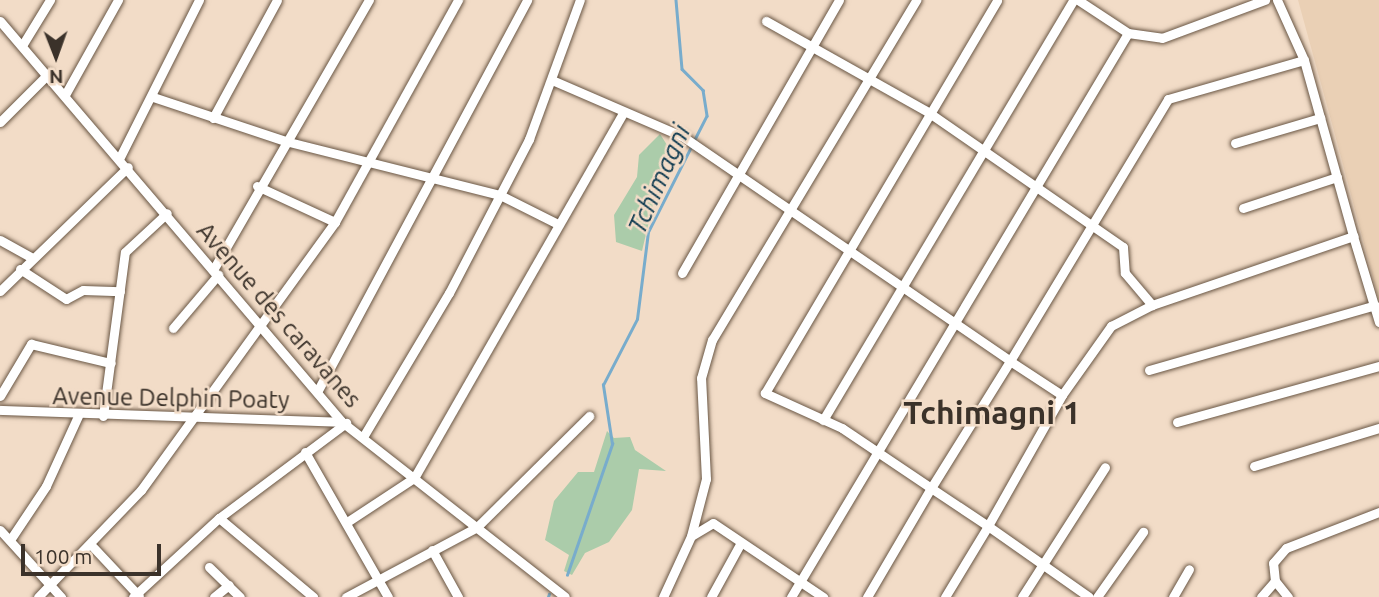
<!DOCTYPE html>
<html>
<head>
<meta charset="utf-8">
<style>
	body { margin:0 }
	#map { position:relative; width:1379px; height:597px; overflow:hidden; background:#f2dcc7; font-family:Ubuntu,sans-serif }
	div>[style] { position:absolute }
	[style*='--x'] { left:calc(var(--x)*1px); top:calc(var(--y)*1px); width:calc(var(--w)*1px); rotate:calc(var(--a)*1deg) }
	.built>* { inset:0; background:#ead0b5 }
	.green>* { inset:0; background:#abccaa }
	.stream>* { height:2.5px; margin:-1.25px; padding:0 1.25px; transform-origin:1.25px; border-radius:1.25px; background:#78accc }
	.roads { filter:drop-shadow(0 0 2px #695644) drop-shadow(0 0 2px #695644) }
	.street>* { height:9px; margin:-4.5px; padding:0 4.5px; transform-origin:4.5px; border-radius:4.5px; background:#fff }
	span { translate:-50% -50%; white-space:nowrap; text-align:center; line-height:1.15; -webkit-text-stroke:5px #f2dcc7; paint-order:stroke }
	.street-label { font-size:24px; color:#3b322a }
	.water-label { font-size:26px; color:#0e3a50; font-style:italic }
	.district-label { font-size:32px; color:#3b322a; font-weight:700 }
	.north { position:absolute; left:21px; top:21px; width:70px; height:70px; -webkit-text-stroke:5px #f2dcc7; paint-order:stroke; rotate:179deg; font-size:19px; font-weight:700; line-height:28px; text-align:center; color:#3b322a }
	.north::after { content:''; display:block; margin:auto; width:24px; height:32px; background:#3b322a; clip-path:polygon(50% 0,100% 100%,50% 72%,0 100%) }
	.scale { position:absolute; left:21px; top:544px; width:140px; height:32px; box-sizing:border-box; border:4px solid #3b322a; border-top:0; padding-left:9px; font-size:21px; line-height:24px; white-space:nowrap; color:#3b322a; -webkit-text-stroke:5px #f2dcc7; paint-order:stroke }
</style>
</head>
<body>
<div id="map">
	<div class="built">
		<i style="clip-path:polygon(1298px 0,1379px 0,1379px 300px,1334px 131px)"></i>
	</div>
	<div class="green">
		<i style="clip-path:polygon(660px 134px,667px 145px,642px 251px,616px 242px,614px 215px,637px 177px,639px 155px)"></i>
		<i style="clip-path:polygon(607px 431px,614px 438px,630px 437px,635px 450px,666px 471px,639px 469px,632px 510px,609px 542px,585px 553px,572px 575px,564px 571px,569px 555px,545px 540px,554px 501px,578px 472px,594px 472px)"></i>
	</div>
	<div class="stream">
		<i style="--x:676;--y:0;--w:69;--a:85"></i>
		<i style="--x:682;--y:69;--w:30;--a:45"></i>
		<i style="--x:703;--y:90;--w:26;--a:81"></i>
		<i style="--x:707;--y:116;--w:28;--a:117"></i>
		<i style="--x:567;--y:575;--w:139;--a:-71"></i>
		<i style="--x:612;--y:444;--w:60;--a:-98.7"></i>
		<i style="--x:603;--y:385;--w:74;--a:-62.7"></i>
		<i style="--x:637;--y:319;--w:88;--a:-82.8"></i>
		<i style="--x:648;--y:232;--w:95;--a:-63.2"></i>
		<i style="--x:548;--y:597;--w:3;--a:-72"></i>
	</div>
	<div class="roads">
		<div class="street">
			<i style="--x:1078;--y:0;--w:60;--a:33.4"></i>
			<i style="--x:1128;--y:33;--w:34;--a:8"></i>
			<i style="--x:1162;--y:38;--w:110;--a:-20.3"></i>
			<i style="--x:0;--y:21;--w:527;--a:49.54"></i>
			<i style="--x:342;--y:422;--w:283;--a:38.1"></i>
			<i style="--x:766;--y:21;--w:186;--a:29.3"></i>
			<i style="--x:928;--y:112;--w:237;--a:34.7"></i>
			<i style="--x:1123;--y:247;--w:26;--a:86"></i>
			<i style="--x:1125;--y:273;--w:42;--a:49.8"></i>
			<i style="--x:23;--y:44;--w:52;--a:-58.5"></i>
			<i style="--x:1304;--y:60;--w:183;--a:74.4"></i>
			<i style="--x:554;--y:81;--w:139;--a:23.3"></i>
			<i style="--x:682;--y:136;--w:398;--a:34.4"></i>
			<i style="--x:1010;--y:361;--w:306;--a:-58.9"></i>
			<i style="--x:1168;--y:99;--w:141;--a:-16"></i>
			<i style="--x:1304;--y:60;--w:66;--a:-114.2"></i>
			<i style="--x:66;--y:93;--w:107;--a:-60.8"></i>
			<i style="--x:153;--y:97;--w:139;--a:18.4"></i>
			<i style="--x:285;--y:141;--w:222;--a:14.1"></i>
			<i style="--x:500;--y:195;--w:63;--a:26.6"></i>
			<i style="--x:213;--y:118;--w:134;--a:-61.5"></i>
			<i style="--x:0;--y:122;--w:69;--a:-45"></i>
			<i style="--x:1235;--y:143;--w:89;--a:-16.4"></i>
			<i style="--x:120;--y:157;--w:176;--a:-63.3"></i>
			<i style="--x:257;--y:186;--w:86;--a:24.8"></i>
			<i style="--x:1243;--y:208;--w:99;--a:-18.3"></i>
			<i style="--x:0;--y:240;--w:35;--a:29"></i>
			<i style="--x:20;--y:269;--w:55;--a:33.1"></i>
			<i style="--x:66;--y:299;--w:19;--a:-28"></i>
			<i style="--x:83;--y:290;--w:37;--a:2"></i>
			<i style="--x:213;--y:270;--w:312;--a:-60"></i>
			<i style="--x:682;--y:273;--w:315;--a:-60.1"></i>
			<i style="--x:0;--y:291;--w:178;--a:-44.1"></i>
			<i style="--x:173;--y:328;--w:70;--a:-49.7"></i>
			<i style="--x:1149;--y:370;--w:235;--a:-16"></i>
			<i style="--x:317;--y:392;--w:445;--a:-61.8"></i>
			<i style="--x:1062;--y:395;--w:85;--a:-54.6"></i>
			<i style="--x:1111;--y:326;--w:46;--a:-27.1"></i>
			<i style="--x:1152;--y:305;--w:213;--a:-18.9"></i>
			<i style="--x:1353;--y:236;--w:90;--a:73.2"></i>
			<i style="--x:0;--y:396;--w:61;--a:-59.2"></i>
			<i style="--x:31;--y:344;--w:82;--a:13.4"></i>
			<i style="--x:0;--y:410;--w:342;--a:2"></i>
			<i style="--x:103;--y:416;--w:165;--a:-82.4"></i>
			<i style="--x:125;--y:252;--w:57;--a:-42.9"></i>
			<i style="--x:823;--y:420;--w:489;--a:-59.2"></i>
			<i style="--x:1177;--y:422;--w:210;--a:-15.5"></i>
			<i style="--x:363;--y:437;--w:168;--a:-59.2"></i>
			<i style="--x:449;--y:293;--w:174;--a:-62.5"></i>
			<i style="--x:529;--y:139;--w:148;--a:-69.9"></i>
			<i style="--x:305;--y:452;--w:167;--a:60.2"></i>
			<i style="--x:1254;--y:466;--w:131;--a:-16.9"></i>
			<i style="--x:219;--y:518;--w:123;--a:40"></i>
			<i style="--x:347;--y:522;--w:80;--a:-33.3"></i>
			<i style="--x:414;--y:478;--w:421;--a:-60.2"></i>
			<i style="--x:0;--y:530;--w:91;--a:47.7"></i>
			<i style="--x:693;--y:535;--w:23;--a:-31"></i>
			<i style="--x:713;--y:523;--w:133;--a:33.9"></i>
			<i style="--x:10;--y:540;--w:65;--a:-56.3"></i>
			<i style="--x:46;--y:486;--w:77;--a:-65.4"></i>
			<i style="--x:93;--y:547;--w:67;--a:46.8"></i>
			<i style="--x:432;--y:550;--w:54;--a:61"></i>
			<i style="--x:209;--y:567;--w:43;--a:44.1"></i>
			<i style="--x:38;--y:597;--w:149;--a:-46.1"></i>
			<i style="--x:141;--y:490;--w:331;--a:-54.1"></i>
			<i style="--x:335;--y:222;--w:254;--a:-61"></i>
			<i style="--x:133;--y:597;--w:117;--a:-42.6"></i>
			<i style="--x:219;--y:518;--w:159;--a:-36.8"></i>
			<i style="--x:214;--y:597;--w:19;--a:-39"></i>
			<i style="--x:346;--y:597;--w:149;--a:-28.1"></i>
			<i style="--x:477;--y:527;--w:158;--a:-44.7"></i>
			<i style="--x:663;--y:597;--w:67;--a:-65.3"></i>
			<i style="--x:691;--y:536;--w:59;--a:-75.3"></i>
			<i style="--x:706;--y:479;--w:101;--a:-92.8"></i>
			<i style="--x:701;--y:378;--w:40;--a:-74"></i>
			<i style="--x:712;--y:340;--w:397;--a:-59"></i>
			<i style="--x:711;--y:597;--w:58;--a:-61.2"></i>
			<i style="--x:791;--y:597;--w:657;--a:-59.14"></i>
			<i style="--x:867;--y:597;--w:126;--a:-59.6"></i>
			<i style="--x:931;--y:488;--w:150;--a:-58.1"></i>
			<i style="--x:1010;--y:361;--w:62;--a:33.2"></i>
			<i style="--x:1062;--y:395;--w:150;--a:119.5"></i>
			<i style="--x:988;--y:526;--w:69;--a:-146.3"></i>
			<i style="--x:931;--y:488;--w:107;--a:-146"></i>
			<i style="--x:842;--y:428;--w:85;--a:-155.6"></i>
			<i style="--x:765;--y:393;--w:456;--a:-59.4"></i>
			<i style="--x:945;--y:597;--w:83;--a:-58.8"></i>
			<i style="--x:988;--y:526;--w:123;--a:35.1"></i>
			<i style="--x:1022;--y:597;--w:154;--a:-57.4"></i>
			<i style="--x:1097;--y:597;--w:80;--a:-54.7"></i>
			<i style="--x:1173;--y:597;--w:32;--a:-60"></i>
			<i style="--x:1261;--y:597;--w:21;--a:-49"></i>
			<i style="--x:1288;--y:597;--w:21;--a:-129"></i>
			<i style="--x:1275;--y:581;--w:18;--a:-96"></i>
			<i style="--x:1273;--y:563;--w:20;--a:-49"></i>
			<i style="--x:1286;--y:548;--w:100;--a:-21.2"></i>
		</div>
	</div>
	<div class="street-label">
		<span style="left:279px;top:315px;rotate:49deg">Avenue des caravanes</span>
		<span style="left:171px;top:398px;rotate:1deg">Avenue Delphin Poaty</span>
	</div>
	<div class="water-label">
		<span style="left:659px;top:179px;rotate:-66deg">Tchimagni</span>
	</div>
	<div class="district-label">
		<span style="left:992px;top:412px">Tchimagni 1</span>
	</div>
	<div class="north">N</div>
	<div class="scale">100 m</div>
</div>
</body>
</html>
